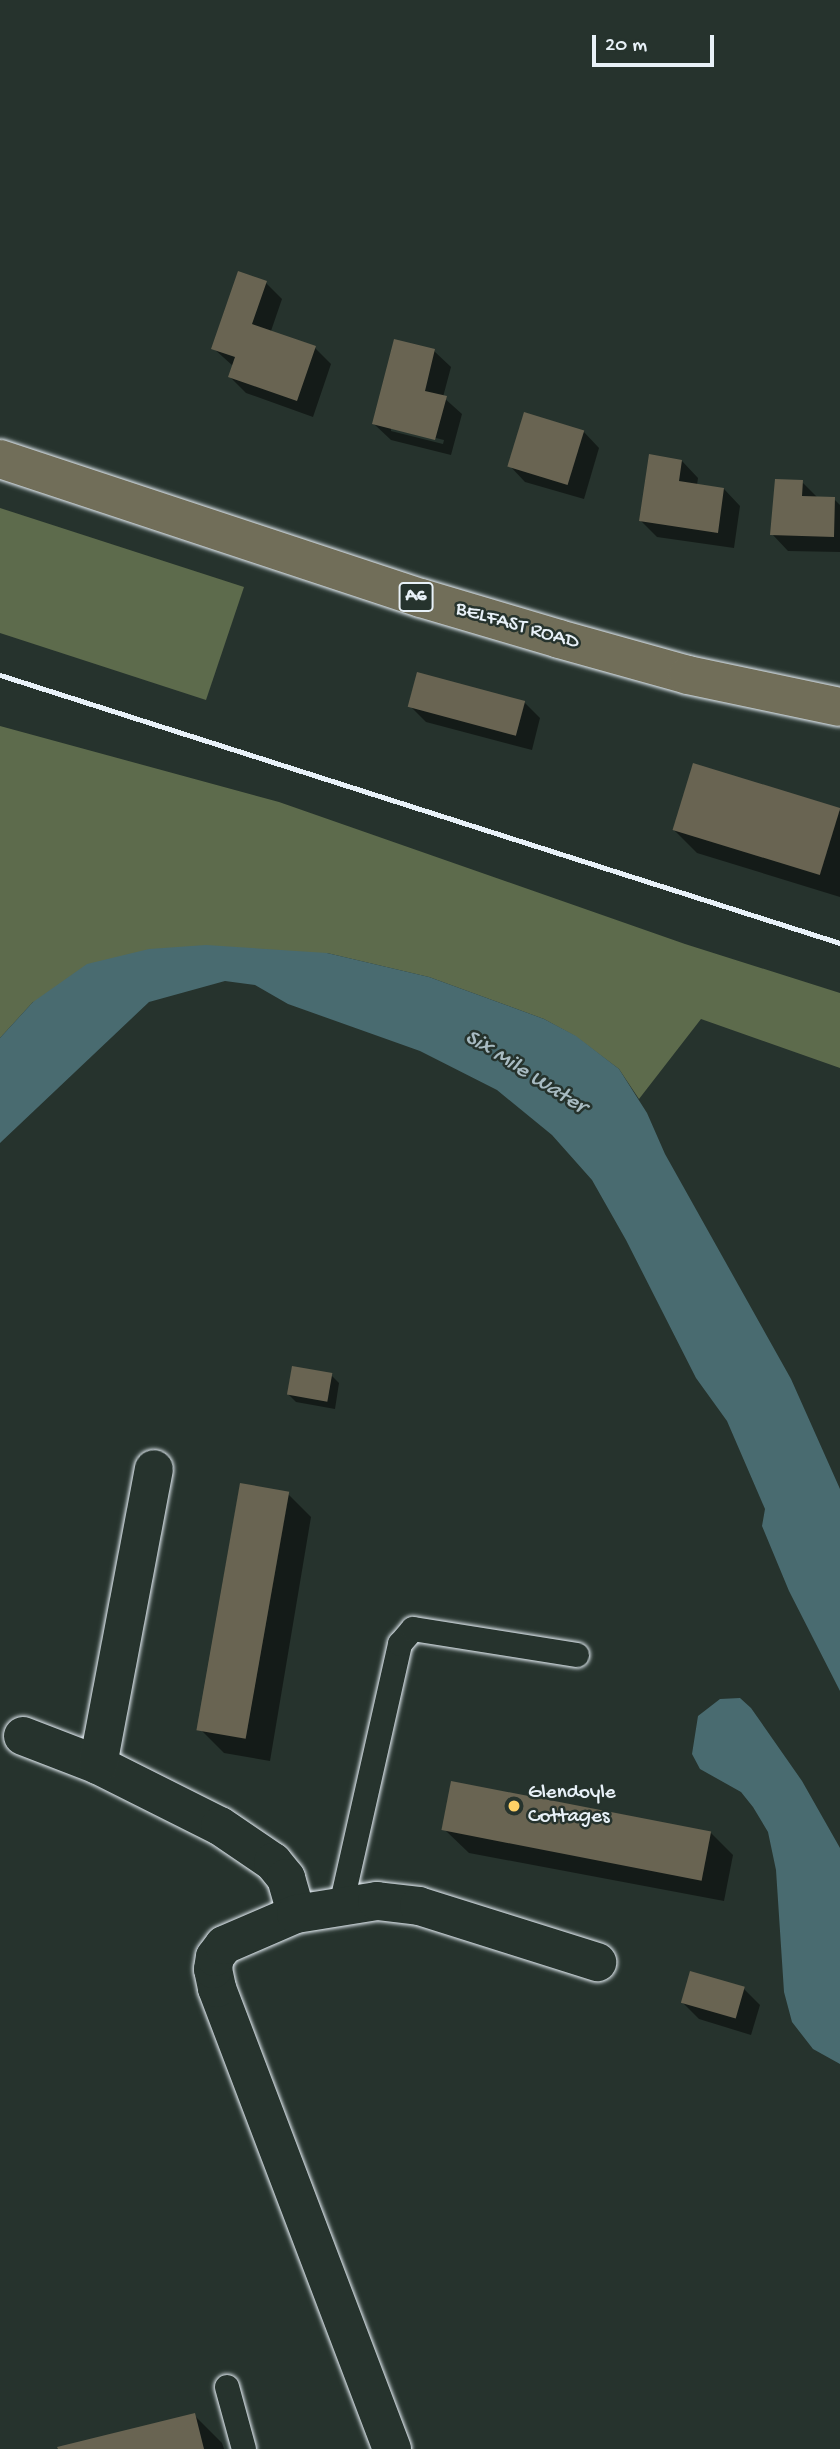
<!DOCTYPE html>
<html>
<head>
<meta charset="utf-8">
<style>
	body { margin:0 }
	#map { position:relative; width:840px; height:2449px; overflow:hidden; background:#26332d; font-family:"Gochi Hand",sans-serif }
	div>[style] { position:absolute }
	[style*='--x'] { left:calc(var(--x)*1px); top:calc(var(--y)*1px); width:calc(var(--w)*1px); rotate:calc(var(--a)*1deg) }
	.green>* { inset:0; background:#5d6b4c }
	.water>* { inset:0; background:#496b70 }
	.shadow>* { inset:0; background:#0007 }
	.building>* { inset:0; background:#696452; transform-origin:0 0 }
	.roads { filter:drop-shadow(0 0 2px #e8f1f8) drop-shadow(0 0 2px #e8f1f8) }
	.lane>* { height:24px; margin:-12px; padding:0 12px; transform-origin:12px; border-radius:12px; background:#26332d }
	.street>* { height:38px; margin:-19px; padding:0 19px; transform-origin:19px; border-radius:19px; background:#26332d }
	.primary>* { height:38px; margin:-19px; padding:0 19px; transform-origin:19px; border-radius:19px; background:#716e59 }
	.rail>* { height:5px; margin:-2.5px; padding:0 2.5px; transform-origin:2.5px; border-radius:2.5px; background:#e8f1f8 }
	.dots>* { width:19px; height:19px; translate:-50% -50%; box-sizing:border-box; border:4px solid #26332d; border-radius:50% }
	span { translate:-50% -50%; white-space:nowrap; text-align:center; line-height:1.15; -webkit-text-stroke:5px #26332d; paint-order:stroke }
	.shield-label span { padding:2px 5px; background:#26332d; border:2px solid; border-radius:5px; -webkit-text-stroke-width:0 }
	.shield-label { font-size:19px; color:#e8f1f8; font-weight:700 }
	.street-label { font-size:21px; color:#e8f1f8 }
	.poi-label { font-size:21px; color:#e8f1f8 }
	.left { translate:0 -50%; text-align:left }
	.water-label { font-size:23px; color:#a8bbc2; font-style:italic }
	.scale { position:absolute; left:592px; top:35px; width:122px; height:32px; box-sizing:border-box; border:4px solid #e8f1f8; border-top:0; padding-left:9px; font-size:21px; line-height:24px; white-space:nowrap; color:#e8f1f8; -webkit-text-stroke:5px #26332d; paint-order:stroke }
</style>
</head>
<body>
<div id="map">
	<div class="green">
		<i style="clip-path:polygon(0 508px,244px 587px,206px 700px,0 633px)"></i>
		<i style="clip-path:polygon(0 726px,279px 802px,685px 944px,840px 993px,840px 1068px,701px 1019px,639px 1099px,619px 1069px,575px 1036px,544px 1019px,429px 977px,327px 953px,33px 1002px,0 1038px)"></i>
	</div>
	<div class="water">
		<i style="clip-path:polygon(206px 945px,327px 953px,429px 977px,544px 1019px,576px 1036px,619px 1069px,647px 1113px,665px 1154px,791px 1379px,840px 1489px,840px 1691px,789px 1591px,762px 1526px,765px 1509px,727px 1421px,696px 1378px,626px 1240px,592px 1180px,552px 1135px,497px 1090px,420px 1051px,288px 1004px,255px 985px,225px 981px,149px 1002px,0 1143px,0 1038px,33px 1002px,87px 964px,149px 949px)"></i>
		<i style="clip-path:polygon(740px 1698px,751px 1708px,802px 1781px,840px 1848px,840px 2064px,813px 2049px,792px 2022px,784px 1992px,776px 1870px,768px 1832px,753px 1807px,741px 1792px,700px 1769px,692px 1754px,698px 1716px,720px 1699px)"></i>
	</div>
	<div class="shadow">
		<i style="clip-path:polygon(266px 283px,282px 299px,271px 331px,315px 348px,331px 364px,313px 417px,246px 393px,230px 377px,233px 366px,213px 348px)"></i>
		<i style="clip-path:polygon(evenodd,434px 351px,451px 367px,443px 397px,462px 414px,451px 455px,391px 440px,374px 424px,434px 351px,391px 427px,444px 440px,443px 444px,391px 431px,391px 427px)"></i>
		<i style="clip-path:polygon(583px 431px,599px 448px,584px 499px,525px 482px,509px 465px)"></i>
		<i style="clip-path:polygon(682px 461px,698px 478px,697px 485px,724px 489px,740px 506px,734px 548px,657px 537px,641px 521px)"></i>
		<i style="clip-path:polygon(802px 482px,818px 498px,834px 499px,840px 505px,840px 552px,788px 551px,772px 534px)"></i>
		<i style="clip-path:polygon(524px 702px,540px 718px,532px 750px,426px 722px,410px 706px)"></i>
		<i style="clip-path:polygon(840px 811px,840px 897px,697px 853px,674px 830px)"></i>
		<i style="clip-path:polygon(331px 1375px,339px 1383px,335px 1409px,296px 1402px,288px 1394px)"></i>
		<i style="clip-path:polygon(288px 1494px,311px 1517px,270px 1761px,224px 1753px,201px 1730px)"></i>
		<i style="clip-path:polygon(445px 1830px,710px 1832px,733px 1855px,724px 1901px,469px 1853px)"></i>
		<i style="clip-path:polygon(744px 1989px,760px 2005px,751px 2035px,699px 2019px,683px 2003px)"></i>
		<i style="clip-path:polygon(194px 2415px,222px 2443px,224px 2449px,59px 2449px)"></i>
	</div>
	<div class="building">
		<i style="clip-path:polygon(238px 271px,267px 281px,252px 324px,316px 346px,297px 401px,228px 377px,235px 357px,211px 349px)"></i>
		<i style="clip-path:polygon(394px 339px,435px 349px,425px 391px,447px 396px,435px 440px,372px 424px)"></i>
		<i style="left:524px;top:412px;width:63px;height:57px;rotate:17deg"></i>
		<i style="clip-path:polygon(649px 454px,682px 460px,679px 481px,724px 488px,718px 533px,639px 521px)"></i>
		<i style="clip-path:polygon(775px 479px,803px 480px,802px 496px,835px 497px,834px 537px,770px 535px)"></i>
		<i style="left:417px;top:672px;width:112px;height:36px;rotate:15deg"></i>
		<i style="left:693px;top:763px;width:154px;height:70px;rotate:17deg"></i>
		<i style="left:292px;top:1366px;width:41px;height:29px;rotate:10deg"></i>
		<i style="left:240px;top:1483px;width:50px;height:251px;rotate:10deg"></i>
		<i style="left:451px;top:1781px;width:265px;height:50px;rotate:11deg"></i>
		<i style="left:690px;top:1971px;width:57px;height:33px;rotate:16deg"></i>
		<i style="clip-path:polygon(195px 2413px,204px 2449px,58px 2449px,57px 2447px)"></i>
	</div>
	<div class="roads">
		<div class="lane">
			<i style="--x:341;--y:1906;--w:269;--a:-77.3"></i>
			<i style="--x:400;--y:1644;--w:20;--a:-49"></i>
			<i style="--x:413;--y:1629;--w:166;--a:9"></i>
			<i style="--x:227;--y:2387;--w:64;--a:74.7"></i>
		</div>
		<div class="street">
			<i style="--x:23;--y:1736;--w:80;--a:21.1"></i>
			<i style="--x:98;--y:1765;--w:136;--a:26.6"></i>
			<i style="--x:220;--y:1826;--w:64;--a:34.2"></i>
			<i style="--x:273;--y:1862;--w:21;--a:51"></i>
			<i style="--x:286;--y:1878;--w:37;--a:74"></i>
			<i style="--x:98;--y:1765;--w:301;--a:-79.3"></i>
			<i style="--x:392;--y:2449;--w:493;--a:-110.8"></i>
			<i style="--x:217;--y:1988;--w:19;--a:-102"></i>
			<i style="--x:213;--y:1969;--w:12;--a:-81"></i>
			<i style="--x:215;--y:1957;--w:15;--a:-53"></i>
			<i style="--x:224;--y:1945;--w:78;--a:-23.3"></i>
			<i style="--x:296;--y:1914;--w:82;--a:-9.1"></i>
			<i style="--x:377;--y:1901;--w:42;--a:6.8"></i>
			<i style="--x:419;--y:1906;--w:187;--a:17.5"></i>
		</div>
		<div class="primary">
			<i style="--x:0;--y:459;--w:443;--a:18.3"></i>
			<i style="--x:421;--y:598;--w:144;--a:16.5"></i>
			<i style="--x:559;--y:639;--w:134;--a:15.6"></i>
			<i style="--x:688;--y:675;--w:155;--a:11.9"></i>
		</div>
	</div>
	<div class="rail">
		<i style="--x:0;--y:675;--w:882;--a:17.7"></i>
	</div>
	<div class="dots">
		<i style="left:514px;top:1806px;background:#ffd166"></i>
	</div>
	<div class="shield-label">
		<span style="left:416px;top:597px">A6</span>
	</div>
	<div class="street-label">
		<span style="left:517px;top:627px;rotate:16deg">BELFAST ROAD</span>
	</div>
	<div class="poi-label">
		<span class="left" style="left:528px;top:1806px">Glendoyle<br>Cottages</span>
	</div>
	<div class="water-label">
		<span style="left:525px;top:1073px;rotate:32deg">Six Mile Water</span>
	</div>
	<div class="scale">20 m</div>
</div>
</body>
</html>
